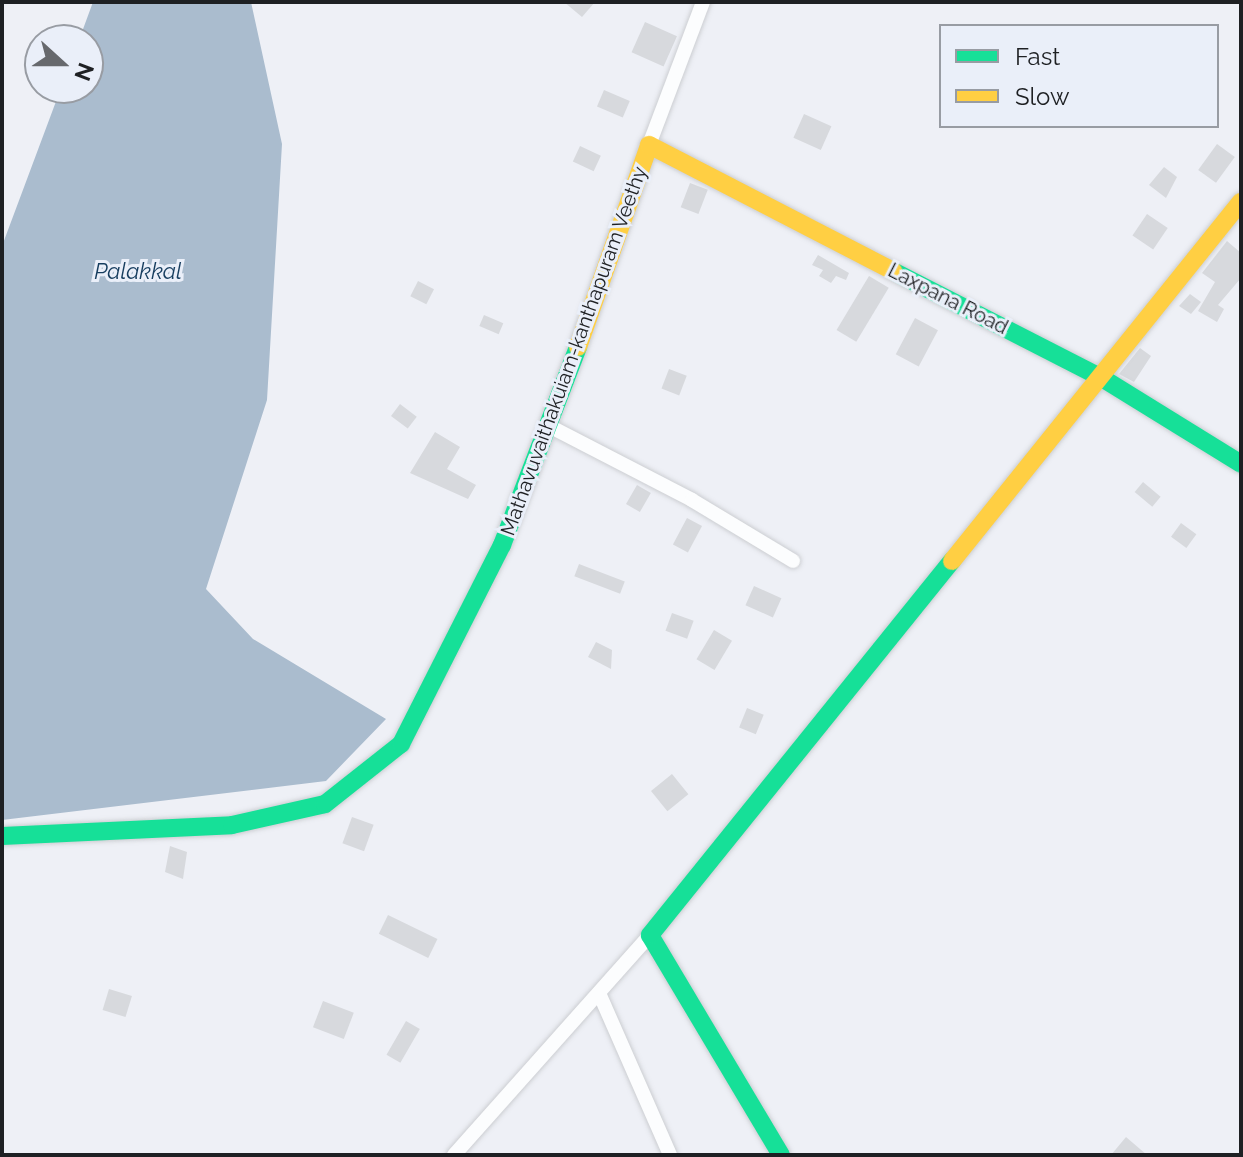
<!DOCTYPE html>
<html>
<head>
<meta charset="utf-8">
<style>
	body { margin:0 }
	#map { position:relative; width:1243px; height:1157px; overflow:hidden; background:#eef0f6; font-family:Raleway,sans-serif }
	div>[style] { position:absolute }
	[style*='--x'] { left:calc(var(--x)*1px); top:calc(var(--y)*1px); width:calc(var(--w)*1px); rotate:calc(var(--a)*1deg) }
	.water>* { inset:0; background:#aabcce }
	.building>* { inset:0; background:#d7d9dd; transform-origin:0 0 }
	.roads { filter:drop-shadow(0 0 2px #ccced2) drop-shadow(0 0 2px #ccced2) }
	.street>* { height:14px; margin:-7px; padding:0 7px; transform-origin:7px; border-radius:7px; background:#fcfdfe }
	.fast>* { height:18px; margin:-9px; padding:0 9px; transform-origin:9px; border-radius:9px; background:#16e098 }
	.slow>* { height:18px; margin:-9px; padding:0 9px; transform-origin:9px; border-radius:9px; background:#ffcf43 }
	span { translate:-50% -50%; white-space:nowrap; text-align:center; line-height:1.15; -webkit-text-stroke:6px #eaeff9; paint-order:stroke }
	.street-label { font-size:20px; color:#1e2023 }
	.water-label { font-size:22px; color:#163d5f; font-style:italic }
	.frame { position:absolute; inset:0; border:4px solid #1e2023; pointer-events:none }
	.legend { position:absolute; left:939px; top:24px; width:280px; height:104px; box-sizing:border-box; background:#eaeff9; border:2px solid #989ca3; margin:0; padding:10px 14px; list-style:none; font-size:24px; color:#1e2023 }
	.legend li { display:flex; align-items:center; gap:16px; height:40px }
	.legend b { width:40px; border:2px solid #989ca3 }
	.north { position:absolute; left:24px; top:24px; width:80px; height:80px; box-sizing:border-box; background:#eaeff9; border:2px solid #989ca3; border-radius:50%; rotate:111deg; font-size:22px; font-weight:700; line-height:32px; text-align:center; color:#1e2023 }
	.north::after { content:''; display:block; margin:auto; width:28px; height:36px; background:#67696d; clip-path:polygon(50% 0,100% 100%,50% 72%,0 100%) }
</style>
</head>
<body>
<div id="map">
	<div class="water">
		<i style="clip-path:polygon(93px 2px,251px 2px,282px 144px,267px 400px,206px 589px,253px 639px,386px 719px,326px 781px,2px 820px,2px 246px,61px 88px,88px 88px,88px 40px,79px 40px)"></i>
	</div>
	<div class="building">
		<i style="clip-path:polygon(564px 2px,595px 2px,582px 17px)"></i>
		<i style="left:645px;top:22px;width:35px;height:33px;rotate:24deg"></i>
		<i style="left:604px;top:90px;width:28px;height:18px;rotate:23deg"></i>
		<i style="left:804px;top:114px;width:30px;height:26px;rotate:24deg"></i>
		<i style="left:1217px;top:144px;width:22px;height:32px;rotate:36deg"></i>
		<i style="left:580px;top:146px;width:23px;height:17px;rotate:25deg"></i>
		<i style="clip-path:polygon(1164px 167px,1177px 177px,1166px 198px,1149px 185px)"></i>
		<i style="left:690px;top:183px;width:19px;height:26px;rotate:21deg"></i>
		<i style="left:1147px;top:214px;width:25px;height:26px;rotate:34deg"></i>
		<i style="clip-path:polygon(1227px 241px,1241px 253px,1241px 278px,1218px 305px,1224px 309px,1217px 322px,1198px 311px,1215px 282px,1202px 273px)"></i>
		<i style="clip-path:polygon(818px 255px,849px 273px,846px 280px,836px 276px,831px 283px,819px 276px,823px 270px,812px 265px)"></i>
		<i style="left:869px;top:276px;width:23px;height:63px;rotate:31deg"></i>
		<i style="left:418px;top:281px;width:18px;height:17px;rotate:27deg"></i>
		<i style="clip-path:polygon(1190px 294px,1201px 302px,1191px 314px,1179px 306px)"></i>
		<i style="left:484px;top:315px;width:21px;height:12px;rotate:23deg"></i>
		<i style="left:915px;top:318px;width:26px;height:41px;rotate:28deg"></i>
		<i style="clip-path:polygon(1140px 348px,1151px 356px,1134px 382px,1119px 374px)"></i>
		<i style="left:669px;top:369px;width:19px;height:21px;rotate:21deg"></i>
		<i style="left:400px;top:404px;width:21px;height:15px;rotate:37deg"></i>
		<i style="clip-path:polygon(435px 432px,460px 447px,447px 469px,476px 485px,468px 499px,410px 473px)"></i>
		<i style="left:1143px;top:482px;width:23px;height:13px;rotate:40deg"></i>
		<i style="left:637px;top:485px;width:16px;height:22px;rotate:30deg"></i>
		<i style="left:687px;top:518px;width:17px;height:30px;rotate:28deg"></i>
		<i style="left:1181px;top:523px;width:19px;height:17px;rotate:36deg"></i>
		<i style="left:579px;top:564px;width:49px;height:13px;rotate:21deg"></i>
		<i style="left:754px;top:586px;width:30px;height:21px;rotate:24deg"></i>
		<i style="left:672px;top:613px;width:23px;height:19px;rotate:20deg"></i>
		<i style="left:714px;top:630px;width:21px;height:34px;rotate:31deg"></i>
		<i style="clip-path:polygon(596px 642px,612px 650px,611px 669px,588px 657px)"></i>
		<i style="left:747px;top:708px;width:18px;height:21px;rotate:22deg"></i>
		<i style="left:672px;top:774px;width:26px;height:27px;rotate:51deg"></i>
		<i style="left:352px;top:817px;width:23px;height:28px;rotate:20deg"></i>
		<i style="clip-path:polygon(170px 846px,187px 852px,183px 879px,165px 872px)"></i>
		<i style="left:388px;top:915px;width:55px;height:21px;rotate:26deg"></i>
		<i style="left:109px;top:989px;width:24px;height:22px;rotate:17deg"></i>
		<i style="left:323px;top:1001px;width:33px;height:28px;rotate:21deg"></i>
		<i style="left:406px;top:1021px;width:16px;height:39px;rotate:30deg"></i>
		<i style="clip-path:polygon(1126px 1137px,1147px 1155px,1111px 1155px)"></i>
	</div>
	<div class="roads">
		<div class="street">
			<i style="--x:649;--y:145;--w:153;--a:-69.3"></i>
			<i style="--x:547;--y:425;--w:163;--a:27.3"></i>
			<i style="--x:692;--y:500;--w:118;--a:31.1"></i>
			<i style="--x:599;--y:993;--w:177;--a:66.3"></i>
			<i style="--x:454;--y:1155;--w:295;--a:-48.3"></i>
		</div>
		<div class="fast">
			<i style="--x:893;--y:271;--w:235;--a:27.1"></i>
			<i style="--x:1102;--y:378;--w:163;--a:31.7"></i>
			<i style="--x:2;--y:836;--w:230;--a:-2.7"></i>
			<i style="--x:232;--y:825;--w:95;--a:-12.7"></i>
			<i style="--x:325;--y:804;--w:97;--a:-38.3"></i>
			<i style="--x:401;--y:744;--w:223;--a:-63.1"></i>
			<i style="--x:502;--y:545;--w:212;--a:-69"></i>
			<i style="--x:781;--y:1155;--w:256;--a:-120.8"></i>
			<i style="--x:650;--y:935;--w:481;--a:-51.1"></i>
		</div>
		<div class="slow">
			<i style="--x:578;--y:347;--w:214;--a:-70.6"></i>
			<i style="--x:649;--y:145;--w:275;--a:27.3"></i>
			<i style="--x:952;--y:561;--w:461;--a:-51.2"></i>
		</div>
	</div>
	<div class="street-label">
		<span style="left:948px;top:299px;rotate:27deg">Laxpana Road</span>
		<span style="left:574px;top:351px;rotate:-70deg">Mathavuvaithakuiam-kanthapuram Veethy</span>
	</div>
	<div class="water-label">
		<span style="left:138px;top:272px">Palakkal</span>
	</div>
	<div class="frame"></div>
	<ul class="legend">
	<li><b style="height:10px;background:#16e098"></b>Fast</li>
	<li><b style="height:10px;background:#ffcf43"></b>Slow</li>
	</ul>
	<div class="north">N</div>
</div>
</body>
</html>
